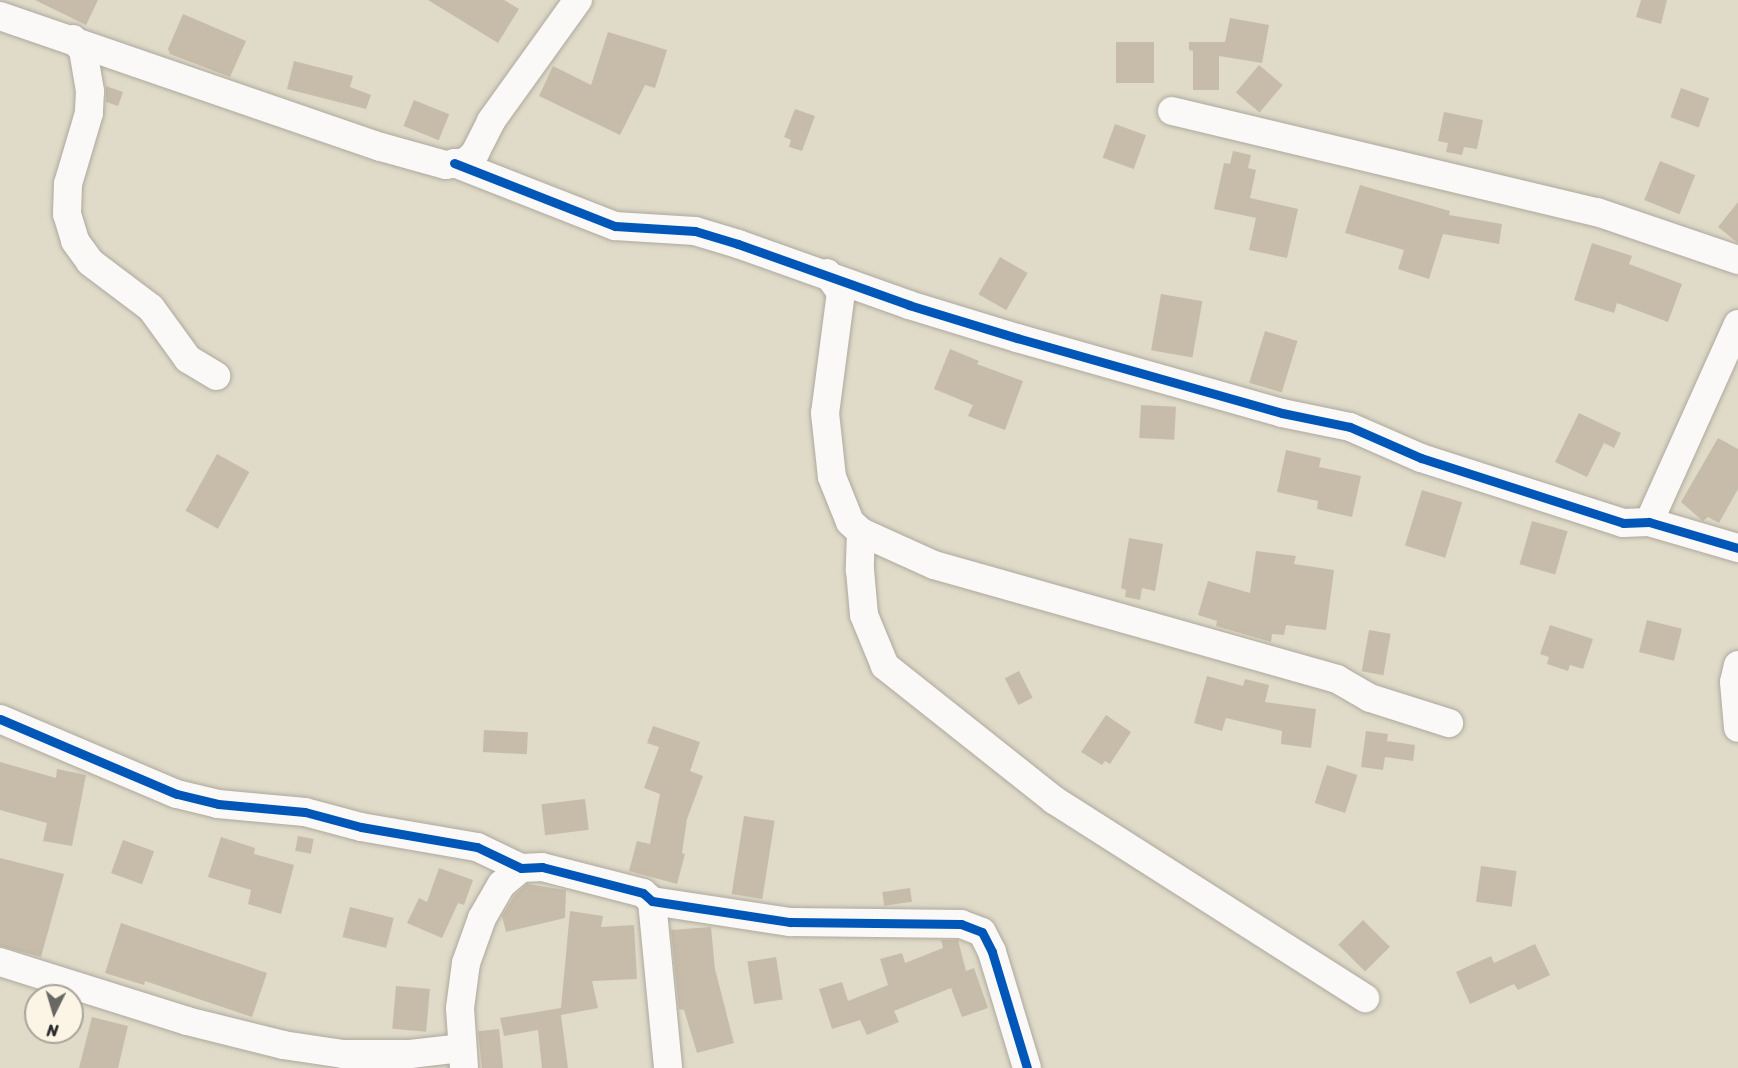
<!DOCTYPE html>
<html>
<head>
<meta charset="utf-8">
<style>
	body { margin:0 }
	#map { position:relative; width:1738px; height:1068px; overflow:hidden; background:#e0dac8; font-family:Sriracha,sans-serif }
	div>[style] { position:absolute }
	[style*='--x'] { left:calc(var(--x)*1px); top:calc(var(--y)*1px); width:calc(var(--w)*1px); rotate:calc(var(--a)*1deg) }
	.building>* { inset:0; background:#c7bca9; transform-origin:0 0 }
	.roads { filter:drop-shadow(0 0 2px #ada99e) drop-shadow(0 0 2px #ada99e) }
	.minor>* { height:28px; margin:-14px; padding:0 14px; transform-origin:14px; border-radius:14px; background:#faf9f7 }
	.cycleway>* { height:9px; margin:-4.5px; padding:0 4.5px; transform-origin:4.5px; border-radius:4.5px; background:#0057b8 }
	span { translate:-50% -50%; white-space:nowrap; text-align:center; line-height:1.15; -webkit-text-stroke:6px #fcf5e5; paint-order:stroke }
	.north { position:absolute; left:24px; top:984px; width:60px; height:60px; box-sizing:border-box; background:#fcf5e5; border:2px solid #a8a49b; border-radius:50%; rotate:185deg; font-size:16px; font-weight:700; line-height:24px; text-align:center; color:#2b2b2b }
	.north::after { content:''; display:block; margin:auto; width:21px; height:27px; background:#6a6862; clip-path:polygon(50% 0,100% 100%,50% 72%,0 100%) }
</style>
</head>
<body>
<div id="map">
	<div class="building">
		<i style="clip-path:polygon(35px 0,98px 0,86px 25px)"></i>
		<i style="clip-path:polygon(428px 0,504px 0,519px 9px,498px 43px)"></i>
		<i style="clip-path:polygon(1641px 0,1667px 0,1661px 24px,1636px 17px)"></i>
		<i style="clip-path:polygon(183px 14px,246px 41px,230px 77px,170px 54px,168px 49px)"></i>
		<i style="clip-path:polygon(1230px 18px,1269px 25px,1262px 63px,1219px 56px,1219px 90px,1193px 90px,1193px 51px,1189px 50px,1189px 42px,1225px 42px)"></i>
		<i style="clip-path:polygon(608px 32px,667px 50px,655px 88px,645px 85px,620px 135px,539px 96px,553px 66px,591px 85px)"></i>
		<i style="left:1116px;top:42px;width:38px;height:41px"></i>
		<i style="clip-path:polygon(294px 61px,353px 76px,350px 87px,371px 95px,366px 109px,287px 89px)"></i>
		<i style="left:1259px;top:65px;width:31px;height:36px;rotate:40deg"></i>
		<i style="clip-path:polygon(106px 86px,123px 92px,118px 106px,106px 102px)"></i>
		<i style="left:1681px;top:88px;width:30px;height:31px;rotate:20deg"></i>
		<i style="left:414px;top:100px;width:38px;height:28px;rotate:22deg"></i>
		<i style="clip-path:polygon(795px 109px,815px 116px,802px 151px,789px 147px,791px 140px,784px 137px)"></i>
		<i style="clip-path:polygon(1444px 112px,1483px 120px,1477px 149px,1464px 147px,1462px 155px,1446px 152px,1448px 143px,1438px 141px)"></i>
		<i style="left:1115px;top:124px;width:33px;height:36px;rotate:20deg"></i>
		<i style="clip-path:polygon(1233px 151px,1251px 155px,1248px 168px,1256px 170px,1250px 198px,1298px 209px,1287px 258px,1249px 250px,1256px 218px,1214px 209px,1224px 163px,1230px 164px)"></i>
		<i style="left:1660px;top:161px;width:38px;height:42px;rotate:22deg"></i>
		<i style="clip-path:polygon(1360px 185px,1450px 211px,1449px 215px,1502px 224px,1499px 244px,1443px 234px,1429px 279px,1398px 269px,1404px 250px,1345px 233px)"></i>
		<i style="clip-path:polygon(1738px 202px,1738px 243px,1718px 227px)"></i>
		<i style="clip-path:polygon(1592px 243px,1632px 256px,1629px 264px,1682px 284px,1668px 322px,1617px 303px,1614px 313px,1574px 300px)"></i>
		<i style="left:1000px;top:257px;width:32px;height:43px;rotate:30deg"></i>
		<i style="left:1161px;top:294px;width:42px;height:57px;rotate:10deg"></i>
		<i style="left:1265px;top:331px;width:34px;height:54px;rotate:17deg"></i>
		<i style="clip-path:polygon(950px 349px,979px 361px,977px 364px,1023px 381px,1005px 430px,968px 416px,973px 405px,934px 389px)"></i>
		<i style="left:1141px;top:405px;width:35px;height:33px;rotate:3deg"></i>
		<i style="clip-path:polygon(1579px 413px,1621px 433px,1614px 448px,1604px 443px,1587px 477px,1555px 462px)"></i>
		<i style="clip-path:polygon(1718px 438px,1738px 449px,1738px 489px,1719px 523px,1708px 517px,1703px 521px,1681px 502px)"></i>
		<i style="clip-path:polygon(1286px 450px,1321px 458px,1319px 467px,1361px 476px,1352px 517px,1317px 509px,1318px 501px,1277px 492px)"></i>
		<i style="left:217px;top:454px;width:37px;height:65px;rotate:29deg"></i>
		<i style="left:1422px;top:490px;width:42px;height:58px;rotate:17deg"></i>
		<i style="left:1532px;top:521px;width:37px;height:45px;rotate:16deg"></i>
		<i style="clip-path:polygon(1129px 538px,1163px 544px,1155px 591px,1142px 588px,1140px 600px,1125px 597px,1126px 590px,1121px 588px)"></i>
		<i style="clip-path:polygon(1256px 551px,1296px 556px,1294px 564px,1334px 570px,1326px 630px,1286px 625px,1284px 635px,1272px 634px,1271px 642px,1216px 626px,1217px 621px,1198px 615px,1208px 581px,1250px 593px)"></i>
		<i style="left:1647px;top:620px;width:36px;height:33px;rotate:14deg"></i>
		<i style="clip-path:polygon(1550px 625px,1593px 639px,1583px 669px,1570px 665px,1568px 671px,1547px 664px,1549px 657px,1540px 654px)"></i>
		<i style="left:1369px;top:630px;width:22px;height:42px;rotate:10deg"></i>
		<i style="left:1019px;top:671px;width:30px;height:16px;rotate:63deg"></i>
		<i style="clip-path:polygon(1207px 676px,1243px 686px,1245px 679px,1269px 685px,1265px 702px,1316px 709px,1311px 748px,1281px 744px,1282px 731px,1226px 718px,1222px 731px,1194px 723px)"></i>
		<i style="clip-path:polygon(1106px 715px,1131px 732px,1110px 764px,1105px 761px,1102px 765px,1081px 752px)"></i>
		<i style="clip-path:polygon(653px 726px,700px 742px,690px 771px,703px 776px,687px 819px,682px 853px,685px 854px,677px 884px,629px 871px,637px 841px,650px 844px,660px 794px,644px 788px,659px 747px,647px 743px)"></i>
		<i style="left:484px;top:730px;width:44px;height:22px;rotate:3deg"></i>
		<i style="clip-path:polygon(1366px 731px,1388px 734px,1387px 741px,1415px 745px,1413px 761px,1385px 757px,1383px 770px,1361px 767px)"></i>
		<i style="clip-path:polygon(0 762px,56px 778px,57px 769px,86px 775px,72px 846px,43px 841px,47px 823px,0 810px)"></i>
		<i style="left:1327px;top:765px;width:32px;height:40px;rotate:18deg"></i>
		<i style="left:585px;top:799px;width:31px;height:44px;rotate:83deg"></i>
		<i style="left:744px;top:816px;width:31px;height:79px;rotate:9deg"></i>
		<i style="left:298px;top:836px;width:16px;height:15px;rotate:11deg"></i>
		<i style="clip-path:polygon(221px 837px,255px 848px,254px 854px,294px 865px,281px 914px,248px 904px,251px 890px,208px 877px)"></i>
		<i style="left:123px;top:840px;width:33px;height:35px;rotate:20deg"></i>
		<i style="clip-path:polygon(0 858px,64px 874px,41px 957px,0 946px)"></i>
		<i style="left:1481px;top:866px;width:36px;height:36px;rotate:8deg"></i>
		<i style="clip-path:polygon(439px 868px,473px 880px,464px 905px,458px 903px,442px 938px,407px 923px,419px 898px,427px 902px)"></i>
		<i style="clip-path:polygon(527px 884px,566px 890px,565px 918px,506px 932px,502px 916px,515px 895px)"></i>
		<i style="left:910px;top:888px;width:14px;height:28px;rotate:82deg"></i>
		<i style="left:350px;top:907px;width:45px;height:31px;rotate:14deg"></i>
		<i style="clip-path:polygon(570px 911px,603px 916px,601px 927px,634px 925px,637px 979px,592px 981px,598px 1008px,561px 1015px,568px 1068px,542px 1068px,538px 1030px,504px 1036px,500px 1018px,561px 1008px)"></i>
		<i style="left:1363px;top:920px;width:38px;height:35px;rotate:45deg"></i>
		<i style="clip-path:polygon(121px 923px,267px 973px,252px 1017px,145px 981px,144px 985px,105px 973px)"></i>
		<i style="clip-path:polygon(711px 927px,715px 969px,734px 1043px,697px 1053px,684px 1010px,679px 1009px,671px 930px)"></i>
		<i style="clip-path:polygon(941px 940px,958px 940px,966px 971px,974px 968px,988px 1008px,962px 1017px,951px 988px,894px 1011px,899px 1022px,867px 1035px,860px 1020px,832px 1029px,819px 989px,842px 982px,848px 1001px,888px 985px,880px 959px,902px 953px,905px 963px,943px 948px)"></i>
		<i style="clip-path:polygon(1535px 944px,1550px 975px,1518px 990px,1514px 984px,1470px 1004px,1456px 972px,1491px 956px,1494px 963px)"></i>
		<i style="left:776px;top:957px;width:43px;height:29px;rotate:81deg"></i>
		<i style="left:396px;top:986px;width:34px;height:43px;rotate:5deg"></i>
		<i style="clip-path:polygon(92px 1017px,128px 1026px,118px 1068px,79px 1068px)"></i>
		<i style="left:499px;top:1029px;width:39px;height:21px;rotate:84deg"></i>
	</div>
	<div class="roads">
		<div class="minor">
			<i style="--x:0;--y:16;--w:403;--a:19"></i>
			<i style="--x:381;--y:147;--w:67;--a:15.5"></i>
			<i style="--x:446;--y:165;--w:20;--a:-9"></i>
			<i style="--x:466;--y:162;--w:13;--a:-45"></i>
			<i style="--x:475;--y:153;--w:36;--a:-63"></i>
			<i style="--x:491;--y:121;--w:149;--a:-54.3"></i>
			<i style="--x:73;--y:39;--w:15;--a:48"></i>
			<i style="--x:83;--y:50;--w:42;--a:80.3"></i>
			<i style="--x:90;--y:91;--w:22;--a:93"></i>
			<i style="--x:89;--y:113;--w:74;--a:106.5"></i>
			<i style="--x:68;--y:184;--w:30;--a:92"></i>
			<i style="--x:67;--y:214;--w:28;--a:73"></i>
			<i style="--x:75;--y:241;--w:26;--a:54"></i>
			<i style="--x:90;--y:262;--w:76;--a:37"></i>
			<i style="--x:151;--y:308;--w:63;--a:54"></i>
			<i style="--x:188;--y:359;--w:33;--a:31"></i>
			<i style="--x:1172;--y:111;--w:437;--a:13.4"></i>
			<i style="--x:1597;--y:212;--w:149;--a:18.8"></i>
			<i style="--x:454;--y:163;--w:173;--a:21.4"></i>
			<i style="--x:615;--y:226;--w:80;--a:3.6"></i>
			<i style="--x:695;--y:231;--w:45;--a:16.8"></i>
			<i style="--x:738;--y:244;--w:182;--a:19.6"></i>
			<i style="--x:909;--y:305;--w:113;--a:17"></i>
			<i style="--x:1017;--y:338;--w:275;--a:15.8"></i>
			<i style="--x:1282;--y:413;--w:69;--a:11.6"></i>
			<i style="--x:1350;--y:427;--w:77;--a:23.6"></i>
			<i style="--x:1421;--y:458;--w:212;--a:17.8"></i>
			<i style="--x:1623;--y:523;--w:26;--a:-2"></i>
			<i style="--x:1649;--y:522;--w:93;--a:16.3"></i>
			<i style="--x:827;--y:273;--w:24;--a:54"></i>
			<i style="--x:841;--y:292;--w:122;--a:97.5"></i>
			<i style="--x:825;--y:413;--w:64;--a:83.8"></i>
			<i style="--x:832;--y:477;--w:48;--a:68.2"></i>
			<i style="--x:850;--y:522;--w:15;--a:42"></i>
			<i style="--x:861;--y:532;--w:80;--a:24.3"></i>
			<i style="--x:934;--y:565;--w:419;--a:15.8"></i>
			<i style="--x:1337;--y:679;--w:38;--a:30"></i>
			<i style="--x:1370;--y:698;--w:83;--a:17.6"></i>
			<i style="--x:1649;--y:522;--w:217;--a:-65.8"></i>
			<i style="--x:861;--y:532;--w:38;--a:92"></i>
			<i style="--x:860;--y:570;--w:45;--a:84.9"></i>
			<i style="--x:864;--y:615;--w:55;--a:67.6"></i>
			<i style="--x:885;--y:666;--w:216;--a:38.4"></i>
			<i style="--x:1054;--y:800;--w:369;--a:32.5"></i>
			<i style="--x:1738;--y:665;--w:17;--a:103"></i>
			<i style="--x:1734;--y:682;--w:46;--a:85"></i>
			<i style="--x:0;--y:719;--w:192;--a:23"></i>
			<i style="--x:177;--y:794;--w:42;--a:13.7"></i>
			<i style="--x:218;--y:804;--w:87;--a:5.3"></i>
			<i style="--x:305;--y:812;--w:58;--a:15"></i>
			<i style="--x:361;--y:827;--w:118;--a:9.8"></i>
			<i style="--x:477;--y:847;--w:49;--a:25.5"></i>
			<i style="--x:521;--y:868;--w:21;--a:-3"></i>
			<i style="--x:542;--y:867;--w:104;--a:14.4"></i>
			<i style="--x:643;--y:893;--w:12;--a:42"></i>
			<i style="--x:652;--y:901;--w:140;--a:8.7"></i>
			<i style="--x:790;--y:922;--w:171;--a:0.7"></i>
			<i style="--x:961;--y:924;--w:22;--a:21"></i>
			<i style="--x:982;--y:932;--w:22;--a:63"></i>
			<i style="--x:992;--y:952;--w:121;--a:73.2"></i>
			<i style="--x:652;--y:901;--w:168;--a:84.5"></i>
			<i style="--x:0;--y:962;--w:196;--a:17.5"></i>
			<i style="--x:187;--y:1021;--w:99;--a:14"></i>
			<i style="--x:283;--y:1045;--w:61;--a:8.5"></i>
			<i style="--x:343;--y:1054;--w:67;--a:0"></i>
			<i style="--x:410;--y:1054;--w:51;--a:-6.7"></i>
			<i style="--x:464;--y:1067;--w:59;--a:-93.9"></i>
			<i style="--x:460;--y:1008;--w:45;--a:-82.4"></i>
			<i style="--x:466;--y:963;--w:48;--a:-70.4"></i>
			<i style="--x:482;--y:918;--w:39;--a:-60"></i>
			<i style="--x:502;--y:884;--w:25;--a:-40"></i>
		</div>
	</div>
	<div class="cycleway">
		<i style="--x:454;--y:163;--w:173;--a:21.4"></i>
		<i style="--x:615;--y:226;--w:80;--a:3.6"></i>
		<i style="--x:695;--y:231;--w:45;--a:16.8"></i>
		<i style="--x:738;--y:244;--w:182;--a:19.6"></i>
		<i style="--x:909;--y:305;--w:113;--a:17"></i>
		<i style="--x:1017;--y:338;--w:275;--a:15.8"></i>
		<i style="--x:1282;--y:413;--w:69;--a:11.6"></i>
		<i style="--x:1350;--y:427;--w:77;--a:23.6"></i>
		<i style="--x:1421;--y:458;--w:212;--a:17.8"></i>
		<i style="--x:1623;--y:523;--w:26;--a:-2"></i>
		<i style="--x:1649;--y:522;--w:93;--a:16.3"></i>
		<i style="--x:0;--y:719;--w:192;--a:23"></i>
		<i style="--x:177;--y:794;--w:42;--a:13.7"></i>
		<i style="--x:218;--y:804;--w:87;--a:5.3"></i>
		<i style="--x:305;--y:812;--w:58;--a:15"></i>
		<i style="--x:361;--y:827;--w:118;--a:9.8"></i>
		<i style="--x:477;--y:847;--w:49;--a:25.5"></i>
		<i style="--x:521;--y:868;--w:21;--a:-3"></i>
		<i style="--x:542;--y:867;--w:104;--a:14.4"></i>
		<i style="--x:643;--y:893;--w:12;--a:42"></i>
		<i style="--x:652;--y:901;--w:140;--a:8.7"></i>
		<i style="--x:790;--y:922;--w:171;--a:0.7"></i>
		<i style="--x:961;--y:924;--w:22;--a:21"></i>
		<i style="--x:982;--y:932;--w:22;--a:63"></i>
		<i style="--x:992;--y:952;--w:121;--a:73.2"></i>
	</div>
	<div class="north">N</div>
</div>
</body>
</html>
